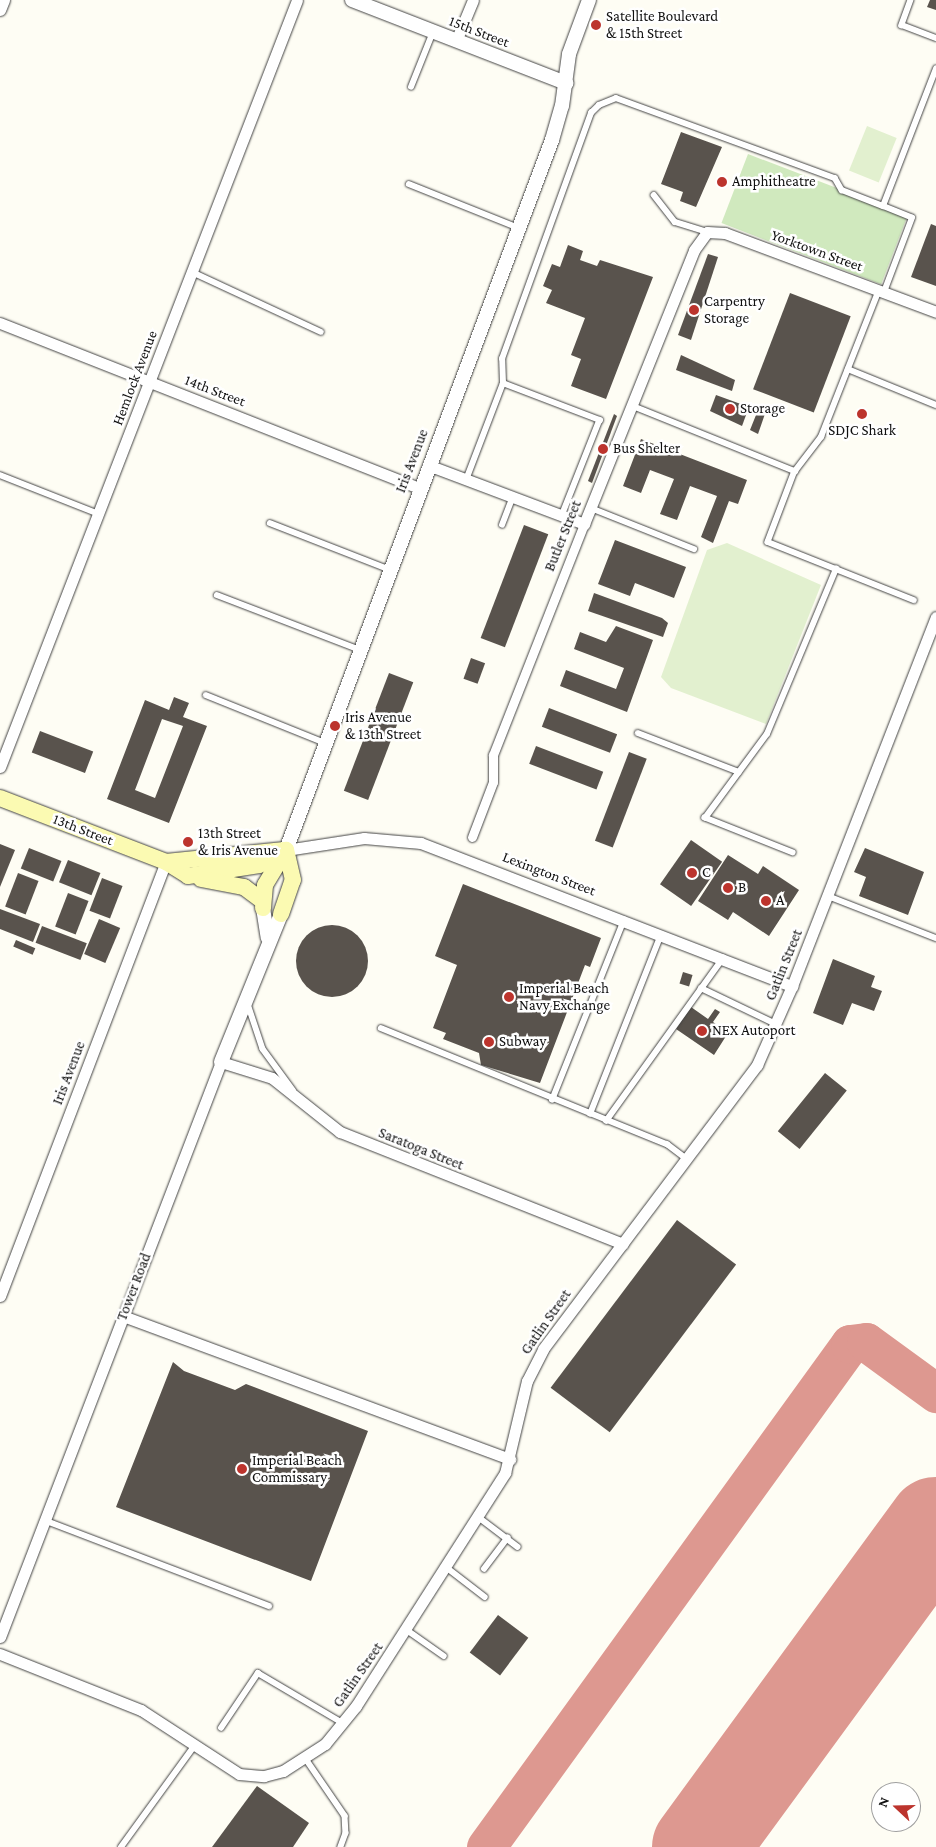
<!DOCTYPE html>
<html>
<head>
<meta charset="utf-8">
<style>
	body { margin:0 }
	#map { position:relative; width:936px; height:1847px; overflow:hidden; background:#fefdf4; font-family:"Crimson Pro",serif }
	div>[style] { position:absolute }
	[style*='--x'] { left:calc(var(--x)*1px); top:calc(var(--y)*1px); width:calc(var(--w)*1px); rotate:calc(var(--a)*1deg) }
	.green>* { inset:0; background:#d0e9be; transform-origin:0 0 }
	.pitch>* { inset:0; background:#e2f0cf; transform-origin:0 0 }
	.taxiway>* { height:39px; margin:-19.5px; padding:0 19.5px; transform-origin:19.5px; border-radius:19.5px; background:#dd9890 }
	.runway>* { height:96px; margin:-48px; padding:0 48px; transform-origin:48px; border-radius:48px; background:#dd9890 }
	.building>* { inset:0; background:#59534d; transform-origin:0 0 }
	.round { border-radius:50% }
	.roads { filter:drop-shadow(0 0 1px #434343) drop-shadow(0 0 1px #434343) }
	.service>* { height:5.5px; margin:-2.75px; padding:0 2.75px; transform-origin:2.75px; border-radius:2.75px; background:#fff }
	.pedestrian>* { height:9px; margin:-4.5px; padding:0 4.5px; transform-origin:4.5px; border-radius:4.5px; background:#fff }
	.minor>* { height:11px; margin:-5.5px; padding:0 5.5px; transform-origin:5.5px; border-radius:5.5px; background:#fff }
	.tertiary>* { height:14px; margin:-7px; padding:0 7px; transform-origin:7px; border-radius:7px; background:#fff }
	.secondary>* { height:16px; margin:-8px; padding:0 8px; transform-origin:8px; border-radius:8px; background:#fbfab2 }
	.dots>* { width:14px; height:14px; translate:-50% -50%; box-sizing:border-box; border:2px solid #fff; border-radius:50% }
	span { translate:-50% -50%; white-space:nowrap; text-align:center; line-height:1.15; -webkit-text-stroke:5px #fff; paint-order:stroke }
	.poi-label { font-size:15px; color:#101010 }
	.left { translate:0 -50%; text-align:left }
	.street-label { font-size:15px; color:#101010 }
	.north { position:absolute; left:871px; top:1782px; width:50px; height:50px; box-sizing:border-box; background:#fff; border:1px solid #9f9f9f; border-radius:50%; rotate:291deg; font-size:14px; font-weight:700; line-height:20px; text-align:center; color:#101010 }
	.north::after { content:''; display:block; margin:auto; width:18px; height:22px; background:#bc342d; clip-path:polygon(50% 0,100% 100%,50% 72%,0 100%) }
</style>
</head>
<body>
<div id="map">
	<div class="green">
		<i style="left:748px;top:154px;width:171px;height:74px;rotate:21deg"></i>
	</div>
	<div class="pitch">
		<i style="left:867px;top:126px;width:32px;height:48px;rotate:22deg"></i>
		<i style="clip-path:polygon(727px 543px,821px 585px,766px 724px,671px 688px,661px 677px,707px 550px)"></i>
	</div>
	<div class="taxiway">
		<i style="--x:486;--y:1847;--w:621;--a:-54.11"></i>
		<i style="--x:850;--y:1344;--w:16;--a:-7"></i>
		<i style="--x:866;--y:1342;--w:87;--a:36.1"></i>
	</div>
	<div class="runway">
		<i style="--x:700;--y:1847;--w:399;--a:-53.8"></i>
	</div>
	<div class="building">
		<i style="clip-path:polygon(930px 0,936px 0,936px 10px,927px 7px)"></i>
		<i style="clip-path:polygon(681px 132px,722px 147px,696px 207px,680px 201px,683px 192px,661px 184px)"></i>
		<i style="clip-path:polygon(931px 224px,936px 226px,936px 286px,911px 277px)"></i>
		<i style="clip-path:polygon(568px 245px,583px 251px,580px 260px,597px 266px,600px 260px,653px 277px,606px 399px,571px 386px,581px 359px,571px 355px,585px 318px,546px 303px,552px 290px,543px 286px,552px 264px,560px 267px)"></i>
		<i style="clip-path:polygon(708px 254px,718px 257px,691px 340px,678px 335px)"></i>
		<i style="left:790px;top:293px;width:65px;height:103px;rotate:21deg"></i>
		<i style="clip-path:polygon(681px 355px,735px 380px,732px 391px,676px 370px)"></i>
		<i style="clip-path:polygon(716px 395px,749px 407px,742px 426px,710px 411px)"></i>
		<i style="clip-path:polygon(760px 405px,767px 408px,758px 434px,750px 430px)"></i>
		<i style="clip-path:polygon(614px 414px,617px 416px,592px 483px,588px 481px)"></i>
		<i style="clip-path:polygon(641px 439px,747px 480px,738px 504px,729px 501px,713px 543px,701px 537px,717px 496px,690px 486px,677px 520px,660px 514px,674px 479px,650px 470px,641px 493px,623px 486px)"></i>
		<i style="left:524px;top:525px;width:26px;height:121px;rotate:21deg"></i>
		<i style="clip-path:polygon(615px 540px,686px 567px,674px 598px,635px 583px,630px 596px,598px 584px)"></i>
		<i style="clip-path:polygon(594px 593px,662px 618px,668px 623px,663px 637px,588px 611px)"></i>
		<i style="clip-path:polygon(616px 626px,653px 640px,627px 712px,560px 686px,566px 670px,616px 689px,624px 668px,574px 649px,580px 632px,606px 642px)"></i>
		<i style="left:471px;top:658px;width:15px;height:22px;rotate:20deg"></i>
		<i style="left:389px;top:673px;width:26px;height:126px;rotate:21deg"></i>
		<i style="clip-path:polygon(evenodd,174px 697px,189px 703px,183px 717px,207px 726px,169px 823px,107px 799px,145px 700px,169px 710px,174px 697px,162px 719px,183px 726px,155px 798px,135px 790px,162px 719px)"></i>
		<i style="left:549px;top:708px;width:73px;height:20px;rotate:21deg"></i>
		<i style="left:40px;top:731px;width:57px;height:23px;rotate:21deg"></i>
		<i style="left:536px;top:746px;width:72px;height:19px;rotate:21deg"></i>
		<i style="left:629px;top:752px;width:19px;height:95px;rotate:21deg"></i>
		<i style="left:691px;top:840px;width:38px;height:54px;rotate:35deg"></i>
		<i style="clip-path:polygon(0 844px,15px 850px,0 887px)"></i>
		<i style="left:29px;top:848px;width:35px;height:22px;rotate:22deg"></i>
		<i style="clip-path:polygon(865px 848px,924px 872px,908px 915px,859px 896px,866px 877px,854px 872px)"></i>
		<i style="clip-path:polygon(728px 855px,758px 874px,763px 866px,799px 890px,769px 936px,733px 912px,728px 920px,698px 901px)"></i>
		<i style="left:68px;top:860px;width:35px;height:24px;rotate:22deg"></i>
		<i style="left:18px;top:873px;width:22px;height:36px;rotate:21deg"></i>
		<i style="left:102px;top:878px;width:22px;height:35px;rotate:21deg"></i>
		<i style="clip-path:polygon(463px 884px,601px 938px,590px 967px,585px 965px,540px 1083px,481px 1065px,479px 1053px,443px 1039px,446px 1033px,433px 1028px,457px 965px,435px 956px)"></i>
		<i style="left:68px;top:893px;width:22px;height:36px;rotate:21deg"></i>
		<i style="clip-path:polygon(0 909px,40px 924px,33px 942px,0 929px)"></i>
		<i style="left:99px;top:919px;width:23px;height:38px;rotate:23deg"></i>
		<i class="round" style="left:296px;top:925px;width:72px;height:72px"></i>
		<i style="left:42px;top:926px;width:48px;height:18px;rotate:21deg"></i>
		<i style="left:16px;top:940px;width:21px;height:7px;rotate:23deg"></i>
		<i style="clip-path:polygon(833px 959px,875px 976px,871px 987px,882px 991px,874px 1011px,852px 1003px,843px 1025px,813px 1013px)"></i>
		<i style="left:683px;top:972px;width:10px;height:12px;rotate:17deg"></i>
		<i style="clip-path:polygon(691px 1007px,708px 1019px,715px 1009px,720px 1012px,713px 1022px,728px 1033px,714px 1055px,676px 1029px)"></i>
		<i style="left:825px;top:1073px;width:28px;height:75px;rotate:39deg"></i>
		<i style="left:677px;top:1220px;width:74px;height:210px;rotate:37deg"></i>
		<i style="clip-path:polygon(173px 1362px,184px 1371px,235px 1390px,246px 1384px,368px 1431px,311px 1581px,116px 1507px)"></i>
		<i style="left:498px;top:1615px;width:38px;height:47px;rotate:37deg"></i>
		<i style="clip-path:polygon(257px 1786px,309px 1823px,293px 1847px,212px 1847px)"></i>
	</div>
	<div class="roads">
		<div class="service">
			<i style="--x:911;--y:0;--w:27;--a:110"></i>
			<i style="--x:902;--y:25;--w:36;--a:21"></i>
			<i style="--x:411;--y:87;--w:59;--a:-68.2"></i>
			<i style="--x:409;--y:184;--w:118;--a:21.8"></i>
			<i style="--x:654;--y:195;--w:34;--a:52"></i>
			<i style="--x:675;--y:222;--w:34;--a:17"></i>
			<i style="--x:192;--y:272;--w:142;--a:24.9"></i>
			<i style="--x:884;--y:292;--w:79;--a:-69.3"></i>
			<i style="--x:912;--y:218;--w:31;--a:-158"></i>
			<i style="--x:883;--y:206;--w:147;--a:-68.9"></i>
			<i style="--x:848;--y:369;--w:95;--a:22.2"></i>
			<i style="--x:503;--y:383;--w:24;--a:-92"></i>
			<i style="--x:502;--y:359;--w:262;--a:-70.1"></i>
			<i style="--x:591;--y:113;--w:11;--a:-45"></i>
			<i style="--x:599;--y:105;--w:18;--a:-22"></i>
			<i style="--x:616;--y:98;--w:233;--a:20.1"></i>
			<i style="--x:835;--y:178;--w:14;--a:60"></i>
			<i style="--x:842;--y:190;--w:44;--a:21.3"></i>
			<i style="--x:633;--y:406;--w:175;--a:21.9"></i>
			<i style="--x:795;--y:471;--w:76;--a:110.8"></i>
			<i style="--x:768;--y:542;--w:157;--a:21.7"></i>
			<i style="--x:795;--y:471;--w:43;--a:-52.6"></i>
			<i style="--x:821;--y:437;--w:158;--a:-68.5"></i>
			<i style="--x:0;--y:475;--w:106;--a:21.5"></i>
			<i style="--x:466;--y:480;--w:104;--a:-69.1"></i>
			<i style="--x:503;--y:383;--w:104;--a:20.9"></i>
			<i style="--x:600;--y:420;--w:103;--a:111.6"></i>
			<i style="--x:591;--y:508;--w:111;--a:21.7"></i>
			<i style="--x:270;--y:523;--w:127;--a:21.3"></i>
			<i style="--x:502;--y:525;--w:30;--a:-69"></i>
			<i style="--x:217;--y:595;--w:151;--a:21"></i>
			<i style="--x:206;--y:695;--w:126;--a:21.9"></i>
			<i style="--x:638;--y:733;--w:108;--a:21.1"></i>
			<i style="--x:793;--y:853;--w:95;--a:-158.3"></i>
			<i style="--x:705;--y:818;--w:104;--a:-53.6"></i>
			<i style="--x:767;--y:734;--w:179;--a:-67.3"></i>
			<i style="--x:828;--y:896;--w:116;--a:21.3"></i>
			<i style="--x:701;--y:988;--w:83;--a:25.6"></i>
			<i style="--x:248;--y:1004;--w:47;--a:71.6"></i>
			<i style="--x:263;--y:1049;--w:51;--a:53.8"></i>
			<i style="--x:381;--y:1028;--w:309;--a:22.1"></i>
			<i style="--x:667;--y:1144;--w:26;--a:37"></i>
			<i style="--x:552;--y:1100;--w:194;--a:-68.2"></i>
			<i style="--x:590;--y:1114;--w:193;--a:-68.4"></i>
			<i style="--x:606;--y:1121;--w:201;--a:-54.3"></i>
			<i style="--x:477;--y:1516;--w:51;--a:37.1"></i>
			<i style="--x:44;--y:1520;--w:241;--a:20.9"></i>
			<i style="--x:446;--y:1567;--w:49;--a:37.6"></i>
			<i style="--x:484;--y:1569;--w:39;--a:-53"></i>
			<i style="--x:407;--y:1630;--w:45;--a:35.1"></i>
			<i style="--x:221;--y:1728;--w:66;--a:-56.1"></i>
			<i style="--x:258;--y:1673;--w:99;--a:30.5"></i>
			<i style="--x:306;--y:1759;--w:69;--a:55.6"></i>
			<i style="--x:345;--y:1816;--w:17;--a:87"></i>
			<i style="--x:346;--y:1833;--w:15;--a:110"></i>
			<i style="--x:121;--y:1847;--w:126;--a:-54"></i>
		</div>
		<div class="pedestrian">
			<i style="--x:472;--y:837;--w:59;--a:-69.1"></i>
			<i style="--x:493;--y:782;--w:27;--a:-90"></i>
			<i style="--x:493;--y:755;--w:248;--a:-68.5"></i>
		</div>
		<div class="minor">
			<i style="--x:0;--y:10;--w:11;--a:-68"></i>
			<i style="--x:456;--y:41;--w:44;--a:-67.5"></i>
			<i style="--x:0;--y:323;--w:450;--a:21.5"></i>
			<i style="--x:428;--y:465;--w:167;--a:20.7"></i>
			<i style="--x:584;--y:524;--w:295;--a:-68.1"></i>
			<i style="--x:694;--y:250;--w:22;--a:-54"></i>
			<i style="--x:707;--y:232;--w:18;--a:3"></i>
			<i style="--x:725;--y:233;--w:225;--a:20.5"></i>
			<i style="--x:0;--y:767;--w:822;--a:-68.83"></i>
			<i style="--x:286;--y:850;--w:79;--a:-8.7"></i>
			<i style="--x:364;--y:838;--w:57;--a:5"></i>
			<i style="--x:421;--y:843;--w:398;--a:21.1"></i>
			<i style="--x:0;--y:1296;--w:465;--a:-69.1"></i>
			<i style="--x:123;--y:1316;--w:413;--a:20.3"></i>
			<i style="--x:0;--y:1637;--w:616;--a:-68.98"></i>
			<i style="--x:221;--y:1062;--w:53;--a:17.4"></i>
			<i style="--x:272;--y:1078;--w:87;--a:38.5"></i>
			<i style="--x:340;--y:1132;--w:304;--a:21.6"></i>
			<i style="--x:0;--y:1654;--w:152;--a:21.7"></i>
			<i style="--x:141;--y:1710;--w:117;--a:33.1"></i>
			<i style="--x:239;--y:1774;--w:25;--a:5"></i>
			<i style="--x:264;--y:1776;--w:20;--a:-15"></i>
			<i style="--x:283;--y:1771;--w:50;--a:-32.7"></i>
			<i style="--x:325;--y:1744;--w:49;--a:-50.8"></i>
			<i style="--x:356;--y:1706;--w:277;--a:-57.4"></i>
			<i style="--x:505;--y:1473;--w:95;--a:-76.6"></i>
			<i style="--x:527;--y:1381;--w:36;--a:-63"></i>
			<i style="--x:543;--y:1349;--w:356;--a:-53"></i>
			<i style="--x:757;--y:1065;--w:86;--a:-66.1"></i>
			<i style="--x:792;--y:986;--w:396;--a:-68.7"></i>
		</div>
		<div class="tertiary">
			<i style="--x:352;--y:0;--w:230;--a:21.2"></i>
			<i style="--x:286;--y:850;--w:758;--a:-69.46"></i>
			<i style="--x:552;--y:140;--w:35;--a:-74"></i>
			<i style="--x:562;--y:106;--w:52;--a:-82.3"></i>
			<i style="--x:569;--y:54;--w:58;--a:-69.7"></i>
			<i style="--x:263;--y:908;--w:30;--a:81"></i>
			<i style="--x:221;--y:1062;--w:160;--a:-67.9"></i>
		</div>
		<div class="secondary">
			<i style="--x:0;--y:798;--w:178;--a:21.1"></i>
			<i style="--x:166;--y:862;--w:26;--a:32"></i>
			<i style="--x:188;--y:876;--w:72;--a:-8.8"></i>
			<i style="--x:259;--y:865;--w:31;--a:-29"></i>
			<i style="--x:166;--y:862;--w:119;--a:-5.8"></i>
			<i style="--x:201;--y:879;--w:44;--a:10.5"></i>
			<i style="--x:244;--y:887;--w:21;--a:37"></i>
			<i style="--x:263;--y:908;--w:23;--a:-85"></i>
			<i style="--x:265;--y:885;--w:39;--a:-59"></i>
			<i style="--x:281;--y:914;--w:36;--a:-71"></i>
			<i style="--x:293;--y:880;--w:31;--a:-103"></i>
		</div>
	</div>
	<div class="dots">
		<i style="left:596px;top:25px;background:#bc342d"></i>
		<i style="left:722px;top:182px;background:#bc342d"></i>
		<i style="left:694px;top:310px;background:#bc342d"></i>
		<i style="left:730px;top:409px;background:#bc342d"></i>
		<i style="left:862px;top:414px;background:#bc342d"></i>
		<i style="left:603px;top:449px;background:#bc342d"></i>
		<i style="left:335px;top:726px;background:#bc342d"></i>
		<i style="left:188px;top:842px;background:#bc342d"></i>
		<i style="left:692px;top:873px;background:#bc342d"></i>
		<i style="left:728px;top:888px;background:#bc342d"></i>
		<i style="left:766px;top:901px;background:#bc342d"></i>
		<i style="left:509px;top:997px;background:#bc342d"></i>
		<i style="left:702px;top:1031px;background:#bc342d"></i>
		<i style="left:489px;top:1042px;background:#bc342d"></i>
		<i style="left:242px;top:1469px;background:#bc342d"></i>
	</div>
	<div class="poi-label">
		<span class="left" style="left:606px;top:25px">Satellite Boulevard<br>&amp; 15th Street</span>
		<span class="left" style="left:732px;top:182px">Amphitheatre</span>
		<span class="left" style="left:704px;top:310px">Carpentry<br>Storage</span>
		<span class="left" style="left:740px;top:409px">Storage</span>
		<span style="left:862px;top:431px">SDJC Shark</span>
		<span class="left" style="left:613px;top:449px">Bus Shelter</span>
		<span class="left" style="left:345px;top:726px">Iris Avenue<br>&amp; 13th Street</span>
		<span class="left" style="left:198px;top:842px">13th Street<br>&amp; Iris Avenue</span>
		<span class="left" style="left:702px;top:873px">C</span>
		<span class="left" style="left:738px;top:888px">B</span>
		<span class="left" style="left:776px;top:901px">A</span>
		<span class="left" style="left:519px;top:997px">Imperial Beach<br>Navy Exchange</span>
		<span class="left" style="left:712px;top:1031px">NEX Autoport</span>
		<span class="left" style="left:499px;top:1042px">Subway</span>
		<span class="left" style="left:252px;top:1469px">Imperial Beach<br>Commissary</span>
	</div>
	<div class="street-label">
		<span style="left:479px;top:32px;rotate:21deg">15th Street</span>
		<span style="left:817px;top:251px;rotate:20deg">Yorktown Street</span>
		<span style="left:135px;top:378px;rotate:-69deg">Hemlock Avenue</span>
		<span style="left:215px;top:391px;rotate:21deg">14th Street</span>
		<span style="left:412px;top:461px;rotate:-69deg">Iris Avenue</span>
		<span style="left:563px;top:536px;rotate:-68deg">Butler Street</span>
		<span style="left:83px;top:830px;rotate:21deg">13th Street</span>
		<span style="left:549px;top:874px;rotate:21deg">Lexington Street</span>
		<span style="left:784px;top:965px;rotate:-68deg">Gatlin Street</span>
		<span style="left:69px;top:1073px;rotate:-69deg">Iris Avenue</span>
		<span style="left:421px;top:1149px;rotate:22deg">Saratoga Street</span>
		<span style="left:134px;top:1287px;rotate:-69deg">Tower Road</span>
		<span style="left:546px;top:1322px;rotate:-55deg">Gatlin Street</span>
		<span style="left:358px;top:1675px;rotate:-55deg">Gatlin Street</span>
	</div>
	<div class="north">N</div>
</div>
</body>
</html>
